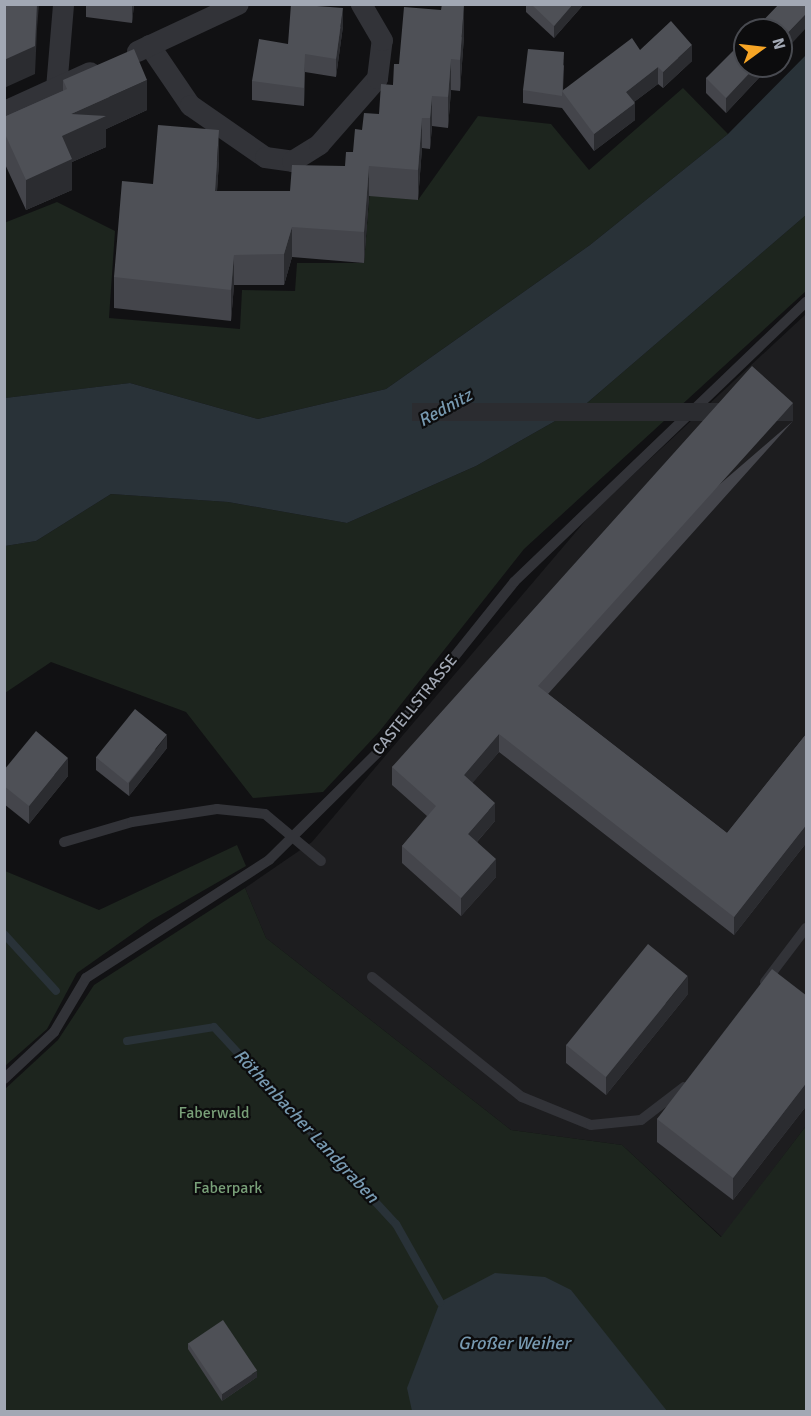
<!DOCTYPE html>
<html>
<head>
<meta charset="utf-8">
<style>
	body { margin:0 }
	#map { position:relative; width:811px; height:1416px; overflow:hidden; background:#111113; font-family:Signika,sans-serif }
	div>[style] { position:absolute }
	[style*='--x'] { left:calc(var(--x)*1px); top:calc(var(--y)*1px); width:calc(var(--w)*1px); rotate:calc(var(--a)*1deg) }
	.built>* { inset:0; background:#1d1d1f }
	.green>* { inset:0; background:#1d251e }
	.water>* { inset:0; background:#293238 }
	.stream>* { height:8px; margin:-4px; padding:0 4px; transform-origin:4px; border-radius:4px; background:#293238 }
	.service>* { height:10px; margin:-5px; padding:0 5px; transform-origin:5px; border-radius:5px; background:#323338 }
	.minor>* { height:21px; margin:-10.5px; padding:0 10.5px; transform-origin:10.5px; border-radius:10.5px; background:#323338 }
	.wall>* { inset:0; background:#44454b }
	.shaded-wall>* { inset:0; background:#2b2c30; transform-origin:0 0 }
	.building>* { inset:0; background:#4e5056; transform-origin:0 0 }
	span { translate:-50% -50%; white-space:nowrap; text-align:center; line-height:1.15; -webkit-text-stroke:4.5px #0c0c0d; paint-order:stroke }
	.street-label { font-size:16px; color:#a2a8b4 }
	.park-label { font-size:16px; color:#789f78 }
	.water-label { font-size:18px; color:#7799b0; font-style:italic }
	.frame { position:absolute; inset:0; border:6px solid #a2a8b4; pointer-events:none }
	.north { position:absolute; left:733px; top:18px; width:60px; height:60px; box-sizing:border-box; background:#0c0c0d; border:2px solid #484a50; border-radius:50%; rotate:75deg; font-size:16px; font-weight:700; line-height:24px; text-align:center; color:#a2a8b4 }
	.north::after { content:''; display:block; margin:auto; width:21px; height:27px; background:#f6a525; clip-path:polygon(50% 0,100% 100%,50% 72%,0 100%) }
</style>
</head>
<body>
<div id="map">
	<div class="built">
		<i style="clip-path:polygon(806px 314px,806px 1126px,722px 1237px,622px 1145px,511px 1130px,266px 938px,245px 888px,312px 842px,592px 513px)"></i>
	</div>
	<div class="green">
		<i style="clip-path:polygon(683px 88px,728px 134px,590px 245px,386px 389px,258px 419px,130px 383px,5px 398px,4px 223px,57px 202px,115px 231px,109px 318px,240px 329px,242px 290px,295px 291px,297px 263px,364px 263px,370px 189px,418px 200px,478px 116px,551px 124px,589px 170px)"></i>
		<i style="clip-path:polygon(806px 215px,806px 291px,524px 549px,379px 732px,323px 792px,253px 798px,186px 712px,51px 662px,5px 693px,5px 546px,36px 541px,111px 494px,228px 502px,347px 523px,476px 466px,587px 403px)"></i>
		<i style="clip-path:polygon(237px 845px,246px 866px,152px 920px,77px 973px,47px 1029px,5px 1066px,5px 871px,99px 910px)"></i>
		<i style="clip-path:polygon(245px 888px,266px 938px,511px 1130px,622px 1145px,721px 1237px,806px 1126px,806px 1411px,5px 1412px,5px 1089px,58px 1040px,94px 985px)"></i>
	</div>
	<div class="water">
		<i style="clip-path:polygon(806px 55px,806px 215px,587px 403px,476px 466px,347px 523px,228px 502px,111px 494px,36px 541px,5px 546px,5px 398px,130px 383px,258px 419px,386px 389px,590px 245px,728px 134px)"></i>
		<i style="clip-path:polygon(495px 1273px,545px 1277px,571px 1290px,667px 1411px,412px 1411px,407px 1388px,440px 1302px)"></i>
	</div>
	<div class="stream">
		<i style="--x:4;--y:934;--w:77;--a:47.6"></i>
		<i style="--x:127;--y:1041;--w:88;--a:-9.1"></i>
		<i style="--x:214;--y:1027;--w:268;--a:47.3"></i>
		<i style="--x:396;--y:1224;--w:90;--a:60.6"></i>
	</div>
	<div class="service">
		<i style="--x:64;--y:842;--w:71;--a:-16.4"></i>
		<i style="--x:132;--y:822;--w:86;--a:-8.7"></i>
		<i style="--x:217;--y:809;--w:48;--a:5.9"></i>
		<i style="--x:265;--y:814;--w:73;--a:40"></i>
		<i style="--x:372;--y:977;--w:192;--a:38.7"></i>
		<i style="--x:522;--y:1097;--w:74;--a:22.1"></i>
		<i style="--x:591;--y:1125;--w:50;--a:-5.7"></i>
		<i style="--x:641;--y:1120;--w:54;--a:-37.5"></i>
		<i style="--x:765;--y:982;--w:68;--a:-52.8"></i>
		<i style="--x:4;--y:1079;--w:69;--a:-43.2"></i>
		<i style="--x:54;--y:1032;--w:63;--a:-59.3"></i>
		<i style="--x:86;--y:978;--w:218;--a:-32.8"></i>
		<i style="--x:269;--y:860;--w:153;--a:-44.7"></i>
		<i style="--x:378;--y:752;--w:218;--a:-51.3"></i>
		<i style="--x:514;--y:582;--w:405;--a:-43.8"></i>
	</div>
	<div class="minor">
		<i style="--x:149;--y:45;--w:73;--a:55.7"></i>
		<i style="--x:190;--y:105;--w:91;--a:34.7"></i>
		<i style="--x:265;--y:157;--w:27;--a:8"></i>
		<i style="--x:292;--y:161;--w:32;--a:-32"></i>
		<i style="--x:319;--y:144;--w:88;--a:-48.7"></i>
		<i style="--x:377;--y:78;--w:38;--a:-83"></i>
		<i style="--x:382;--y:40;--w:42;--a:-120.3"></i>
		<i style="--x:137;--y:51;--w:111;--a:-25"></i>
		<i style="--x:56;--y:88;--w:84;--a:-85.2"></i>
		<i style="--x:4;--y:111;--w:94;--a:-24.4"></i>
	</div>
	<div class="wall">
		<i style="clip-path:polygon(86px 4px,134px 4px,132px 23px,86px 17px)"></i>
		<i style="clip-path:polygon(526px 4px,584px 4px,554px 38px,526px 12px)"></i>
		<i style="clip-path:polygon(343px 26px,336px 77px,305px 72px,304px 106px,252px 100px,252px 81px,288px 44px)"></i>
		<i style="clip-path:polygon(464px 36px,460px 91px,451px 90px,448px 128px,432px 126px,430px 149px,422px 148px,418px 200px,369px 196px,364px 263px,292px 257px,284px 285px,234px 285px,231px 321px,114px 308px,114px 277px,153px 184px,219px 161px,217px 191px,290px 191px,345px 166px,353px 152px,362px 130px,379px 114px,393px 85px,399px 64px)"></i>
		<i style="clip-path:polygon(640px 50px,692px 61px,663px 88px,658px 84px,634px 102px,635px 120px,594px 151px,562px 108px,523px 103px,523px 90px,564px 65px,563px 90px)"></i>
		<i style="clip-path:polygon(745px 66px,770px 66px,726px 113px,706px 93px,706px 78px)"></i>
		<i style="clip-path:polygon(63px 80px,147px 110px,106px 129px,106px 147px,72px 162px,72px 190px,26px 210px,4px 162px,4px 117px,63px 91px)"></i>
		<i style="clip-path:polygon(793px 421px,548px 694px,727px 833px,807px 733px,807px 842px,734px 935px,499px 752px,472px 783px,495px 821px,477px 842px,496px 877px,461px 916px,402px 863px,402px 846px,427px 816px,392px 785px,392px 767px)"></i>
		<i style="clip-path:polygon(167px 748px,129px 796px,96px 770px,96px 757px)"></i>
		<i style="clip-path:polygon(4px 770px,68px 776px,29px 824px,4px 804px)"></i>
		<i style="clip-path:polygon(688px 994px,606px 1095px,566px 1063px,566px 1045px)"></i>
		<i style="clip-path:polygon(807px 996px,807px 1105px,733px 1200px,657px 1142px,657px 1119px)"></i>
		<i style="clip-path:polygon(188px 1343px,257px 1377px,222px 1401px,188px 1349px)"></i>
	</div>
	<div class="shaded-wall">
		<i style="clip-path:polygon(37px 4px,39px 4px,37px 29px,35px 74px,4px 88px,4px 60px)"></i>
		<i style="clip-path:polygon(132px 4px,134px 4px,132px 23px)"></i>
		<i style="clip-path:polygon(573px 4px,584px 4px,554px 38px,554px 26px)"></i>
		<i style="clip-path:polygon(464px 5px,464px 36px,460px 91px,460px 60px)"></i>
		<i style="clip-path:polygon(343px 8px,343px 26px,336px 77px,336px 59px)"></i>
		<i style="clip-path:polygon(807px 13px,807px 27px,781px 55px,781px 40px)"></i>
		<i style="clip-path:polygon(692px 45px,692px 61px,663px 88px,663px 72px)"></i>
		<i style="clip-path:polygon(305px 54px,305px 72px,304px 106px,304px 88px)"></i>
		<i style="clip-path:polygon(451px 59px,451px 90px,448px 128px,448px 97px)"></i>
		<i style="clip-path:polygon(756px 66px,770px 66px,726px 113px,726px 98px)"></i>
		<i style="clip-path:polygon(658px 67px,658px 84px,626px 108px,626px 92px)"></i>
		<i style="clip-path:polygon(147px 80px,147px 110px,106px 129px,106px 147px,72px 162px,72px 190px,26px 210px,26px 180px,62px 136px,71px 114px)"></i>
		<i style="clip-path:polygon(432px 96px,432px 126px,430px 149px,430px 118px)"></i>
		<i style="clip-path:polygon(635px 103px,635px 120px,594px 151px,594px 134px)"></i>
		<i style="clip-path:polygon(422px 118px,422px 148px,418px 200px,418px 170px)"></i>
		<i style="clip-path:polygon(219px 130px,219px 161px,215px 222px,215px 191px)"></i>
		<i style="clip-path:polygon(369px 166px,369px 196px,364px 263px,364px 232px)"></i>
		<i style="clip-path:polygon(292px 227px,292px 257px,284px 285px,284px 254px)"></i>
		<i style="clip-path:polygon(234px 255px,234px 285px,231px 321px,231px 290px)"></i>
		<i style="left:793px;top:403px;width:18px;height:381px;rotate:90deg"></i>
		<i style="clip-path:polygon(499px 734px,499px 752px,464px 793px,464px 775px)"></i>
		<i style="clip-path:polygon(167px 735px,167px 748px,129px 796px,129px 783px)"></i>
		<i style="clip-path:polygon(68px 758px,68px 776px,29px 824px,29px 806px)"></i>
		<i style="clip-path:polygon(495px 803px,495px 821px,468px 852px,468px 834px)"></i>
		<i style="clip-path:polygon(807px 824px,807px 842px,734px 935px,734px 917px)"></i>
		<i style="clip-path:polygon(496px 859px,496px 877px,461px 916px,461px 898px)"></i>
		<i style="clip-path:polygon(688px 976px,688px 994px,606px 1095px,606px 1077px)"></i>
		<i style="clip-path:polygon(807px 1082px,807px 1105px,733px 1200px,733px 1178px)"></i>
		<i style="clip-path:polygon(257px 1371px,257px 1377px,222px 1401px,222px 1394px)"></i>
	</div>
	<div class="building">
		<i style="clip-path:polygon(4px 4px,37px 4px,35px 46px,4px 60px)"></i>
		<i style="clip-path:polygon(291px 4px,343px 8px,336px 59px,305px 54px,304px 88px,252px 81px,259px 39px,288px 44px)"></i>
		<i style="clip-path:polygon(442px 4px,464px 5px,460px 60px,451px 59px,448px 97px,432px 96px,430px 118px,422px 118px,418px 170px,369px 166px,364px 232px,292px 227px,284px 254px,234px 255px,231px 290px,114px 277px,122px 181px,153px 184px,158px 125px,219px 130px,215px 191px,290px 191px,292px 165px,345px 166px,346px 152px,353px 152px,355px 129px,362px 130px,364px 113px,379px 114px,381px 84px,393px 85px,394px 64px,399px 64px,404px 7px,441px 10px)"></i>
		<i style="clip-path:polygon(531px 4px,573px 4px,554px 26px)"></i>
		<i style="clip-path:polygon(779px 4px,807px 4px,807px 13px,781px 40px,781px 30px,754px 30px)"></i>
		<i style="clip-path:polygon(671px 21px,692px 45px,663px 72px,658px 67px,626px 92px,635px 103px,594px 134px,562px 91px,632px 38px,640px 50px)"></i>
		<i style="clip-path:polygon(745px 39px,745px 66px,756px 66px,726px 98px,706px 78px)"></i>
		<i style="clip-path:polygon(134px 49px,147px 80px,71px 114px,106px 116px,62px 136px,72px 159px,26px 180px,4px 132px,4px 117px,67px 89px,63px 80px)"></i>
		<i style="clip-path:polygon(528px 49px,564px 52px,562px 96px,523px 90px)"></i>
		<i style="clip-path:polygon(752px 366px,793px 403px,538px 686px,727px 833px,807px 733px,807px 824px,734px 917px,499px 734px,464px 775px,495px 803px,468px 834px,496px 859px,461px 898px,402px 846px,436px 806px,392px 767px)"></i>
		<i style="left:135px;top:709px;width:41px;height:62px;rotate:39deg"></i>
		<i style="clip-path:polygon(36px 731px,68px 758px,29px 806px,4px 786px,4px 770px)"></i>
		<i style="left:648px;top:944px;width:51px;height:130px;rotate:39deg"></i>
		<i style="clip-path:polygon(772px 969px,807px 996px,807px 1082px,733px 1178px,657px 1119px)"></i>
		<i style="left:223px;top:1320px;width:61px;height:42px;rotate:56deg"></i>
	</div>
	<div class="street-label">
		<span style="left:415px;top:705px;rotate:-51deg">CASTELLSTRASSE</span>
	</div>
	<div class="park-label">
		<span style="left:214px;top:1113px">Faberwald</span>
		<span style="left:228px;top:1188px">Faberpark</span>
	</div>
	<div class="water-label">
		<span style="left:445px;top:408px;rotate:-29deg">Rednitz</span>
		<span style="left:306px;top:1126px;rotate:47deg">Röthenbacher Landgraben</span>
		<span style="left:514px;top:1343px">Großer Weiher</span>
	</div>
	<div class="frame"></div>
	<div class="north">N</div>
</div>
</body>
</html>
